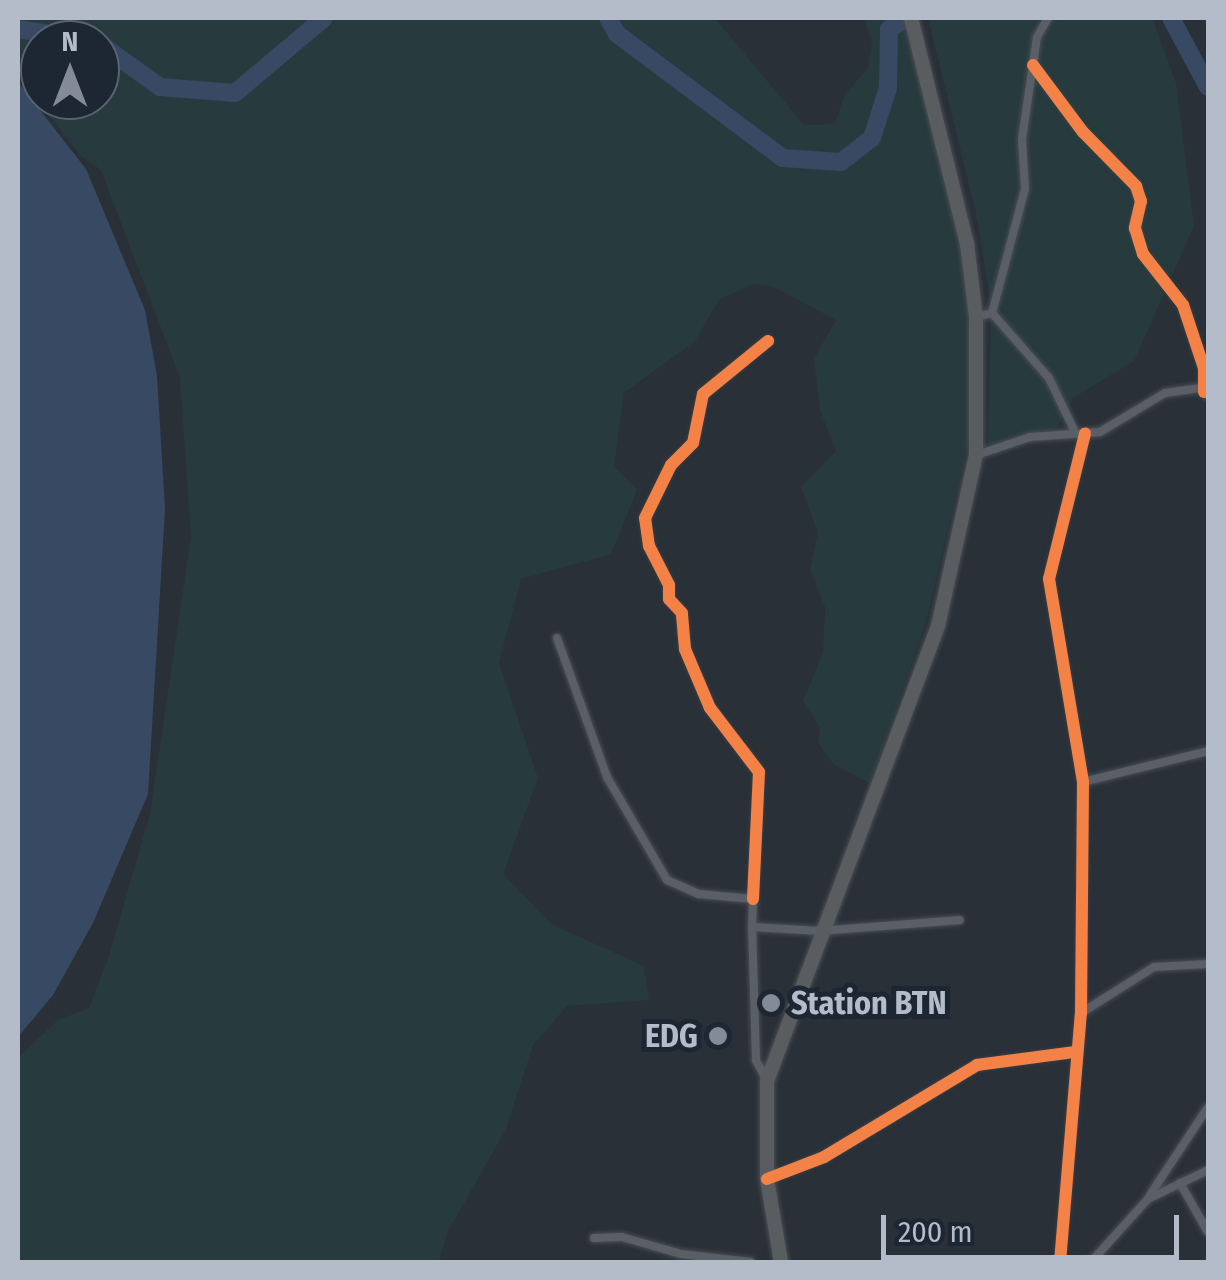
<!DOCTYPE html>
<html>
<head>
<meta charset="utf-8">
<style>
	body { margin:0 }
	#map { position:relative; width:1226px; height:1280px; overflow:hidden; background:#2a3038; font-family:"Fira Sans Condensed",sans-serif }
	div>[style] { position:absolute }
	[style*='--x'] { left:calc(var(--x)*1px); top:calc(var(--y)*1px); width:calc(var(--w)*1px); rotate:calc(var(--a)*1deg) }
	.green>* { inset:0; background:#273a3e }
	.water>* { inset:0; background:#384963 }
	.river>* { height:18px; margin:-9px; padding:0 9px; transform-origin:9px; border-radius:9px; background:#384963 }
	.roads { filter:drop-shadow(0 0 2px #484c53) drop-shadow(0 0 2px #484c53) }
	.street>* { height:8px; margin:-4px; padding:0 4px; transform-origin:4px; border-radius:4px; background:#5a5e66 }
	.highway>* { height:14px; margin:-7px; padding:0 7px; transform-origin:7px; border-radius:7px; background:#5a5d60 }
	.cycleway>* { height:12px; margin:-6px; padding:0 6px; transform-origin:6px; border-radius:6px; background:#f48246 }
	.dots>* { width:28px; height:28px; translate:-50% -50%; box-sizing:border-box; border:5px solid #1d2633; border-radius:50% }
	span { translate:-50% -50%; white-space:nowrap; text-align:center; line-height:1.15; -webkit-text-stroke:10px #1d2633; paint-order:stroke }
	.poi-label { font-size:32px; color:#b4bcc9; font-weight:700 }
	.left { translate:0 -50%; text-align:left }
	.right { translate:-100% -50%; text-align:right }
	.frame { position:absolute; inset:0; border:20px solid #b4bcc9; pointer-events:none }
	.north { position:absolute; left:20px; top:20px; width:100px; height:100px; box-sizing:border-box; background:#1d2633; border:2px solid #59626f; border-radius:50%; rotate:0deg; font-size:28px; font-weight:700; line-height:40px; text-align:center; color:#b4bcc9 }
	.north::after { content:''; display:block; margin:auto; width:35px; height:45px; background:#848b96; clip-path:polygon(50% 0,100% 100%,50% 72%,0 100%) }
	.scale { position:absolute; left:881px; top:1215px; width:298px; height:45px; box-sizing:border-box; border:5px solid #b4bcc9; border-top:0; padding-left:12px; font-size:30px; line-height:35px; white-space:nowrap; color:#b4bcc9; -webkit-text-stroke:8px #1d2633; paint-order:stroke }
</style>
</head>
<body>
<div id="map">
	<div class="green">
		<i style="clip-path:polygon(evenodd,18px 18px,715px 18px,804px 125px,835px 124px,845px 94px,868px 68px,872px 43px,864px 18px,914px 18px,967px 277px,972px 426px,926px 623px,870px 783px,834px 765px,818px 743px,820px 728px,803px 701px,823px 653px,825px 607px,810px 569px,818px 532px,801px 487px,836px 451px,820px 410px,814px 359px,836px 320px,774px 287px,753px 284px,719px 300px,695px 341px,624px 393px,614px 466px,637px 490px,611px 554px,521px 579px,499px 663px,538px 778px,503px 874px,551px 924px,644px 966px,649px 1000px,567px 1006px,533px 1045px,506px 1129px,447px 1233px,439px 1262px,18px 1262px,18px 1058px,58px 1020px,89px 1008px,109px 956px,150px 814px,191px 537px,180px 378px,101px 170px,81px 156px,18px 75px,18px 18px,40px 40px,100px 40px,100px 100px,40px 100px,40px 40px)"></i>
		<i style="clip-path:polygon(928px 18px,1152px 18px,1176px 83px,1194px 226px,1134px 361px,1073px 398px,1049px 440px,988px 449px,991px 304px,975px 209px)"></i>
	</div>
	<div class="water">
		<i style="clip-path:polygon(18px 82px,86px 169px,145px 310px,157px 376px,165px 509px,148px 794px,93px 923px,53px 995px,18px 1037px)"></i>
	</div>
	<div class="river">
		<i style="--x:608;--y:18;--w:18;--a:61"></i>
		<i style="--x:617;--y:34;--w:207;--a:36.8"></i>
		<i style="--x:783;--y:158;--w:58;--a:3.9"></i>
		<i style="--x:841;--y:162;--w:39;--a:-38"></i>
		<i style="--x:872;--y:138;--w:52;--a:-72.3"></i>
		<i style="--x:888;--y:88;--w:59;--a:-89"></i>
		<i style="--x:889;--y:29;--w:20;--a:-33"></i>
		<i style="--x:1171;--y:18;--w:78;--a:61.8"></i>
		<i style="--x:18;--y:29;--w:70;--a:9.1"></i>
		<i style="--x:100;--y:44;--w:74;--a:35.6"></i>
		<i style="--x:160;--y:87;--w:75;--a:4.6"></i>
		<i style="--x:235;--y:93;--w:116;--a:-40.1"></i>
	</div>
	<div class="roads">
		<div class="street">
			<i style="--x:1033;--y:65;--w:84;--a:53.3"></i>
			<i style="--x:1083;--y:132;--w:76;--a:45.5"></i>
			<i style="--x:1136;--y:186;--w:16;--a:72"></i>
			<i style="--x:1141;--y:201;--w:28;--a:103"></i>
			<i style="--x:1135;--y:228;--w:27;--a:73"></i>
			<i style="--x:1143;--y:254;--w:65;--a:51.9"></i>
			<i style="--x:1183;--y:305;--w:66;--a:71.6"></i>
			<i style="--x:1204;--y:368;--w:24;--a:90"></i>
			<i style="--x:992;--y:313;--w:86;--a:48.8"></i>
			<i style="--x:1049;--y:378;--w:58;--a:64.3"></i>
			<i style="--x:976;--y:317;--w:16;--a:-14"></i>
			<i style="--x:992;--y:313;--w:128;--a:-75.1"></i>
			<i style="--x:1025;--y:189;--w:50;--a:-93.4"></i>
			<i style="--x:1022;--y:139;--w:103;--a:-81.6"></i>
			<i style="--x:1037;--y:37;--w:22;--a:-60"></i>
			<i style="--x:977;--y:455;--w:56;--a:-18.8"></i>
			<i style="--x:1030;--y:437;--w:70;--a:-4.1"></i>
			<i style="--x:1100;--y:432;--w:76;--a:-31"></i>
			<i style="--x:1165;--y:393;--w:35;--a:-8"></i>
			<i style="--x:1200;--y:388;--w:11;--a:45"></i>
			<i style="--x:557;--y:638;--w:148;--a:70.2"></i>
			<i style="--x:607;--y:777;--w:119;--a:59.8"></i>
			<i style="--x:667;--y:880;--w:35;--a:24"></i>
			<i style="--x:699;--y:894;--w:54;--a:5.3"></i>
			<i style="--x:753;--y:899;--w:28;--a:92"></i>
			<i style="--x:1083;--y:782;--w:129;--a:-13.9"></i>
			<i style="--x:753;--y:899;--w:127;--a:-87.3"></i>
			<i style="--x:759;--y:772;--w:81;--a:-127.4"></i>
			<i style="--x:710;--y:708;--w:64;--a:-113"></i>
			<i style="--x:685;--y:649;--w:36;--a:-95"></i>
			<i style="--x:682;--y:613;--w:19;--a:-133"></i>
			<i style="--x:669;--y:599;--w:14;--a:-90"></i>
			<i style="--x:669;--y:585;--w:44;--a:-117.1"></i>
			<i style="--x:649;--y:546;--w:28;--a:-98"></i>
			<i style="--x:645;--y:518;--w:59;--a:-63.9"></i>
			<i style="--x:671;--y:465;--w:31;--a:-45"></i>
			<i style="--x:693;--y:443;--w:50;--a:-78.5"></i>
			<i style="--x:703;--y:394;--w:84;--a:-39.2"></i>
			<i style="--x:1081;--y:1013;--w:86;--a:-32.2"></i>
			<i style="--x:1154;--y:967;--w:54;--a:-3.2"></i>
			<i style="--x:767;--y:1081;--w:24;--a:-118"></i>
			<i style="--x:756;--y:1060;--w:133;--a:-91.7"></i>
			<i style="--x:752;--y:927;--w:68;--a:3.4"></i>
			<i style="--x:820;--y:931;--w:140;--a:-4.5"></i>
			<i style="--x:767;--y:1179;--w:61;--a:-21.1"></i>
			<i style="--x:824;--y:1157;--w:179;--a:-31"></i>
			<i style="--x:977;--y:1065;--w:99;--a:-7.6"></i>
			<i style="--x:1180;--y:1183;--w:56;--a:60.3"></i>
			<i style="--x:1150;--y:1195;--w:105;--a:-56.6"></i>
			<i style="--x:594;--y:1238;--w:28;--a:-2"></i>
			<i style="--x:622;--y:1237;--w:61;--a:16.1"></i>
			<i style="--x:681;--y:1254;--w:70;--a:6.5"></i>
			<i style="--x:1060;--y:1262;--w:250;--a:-85.2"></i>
			<i style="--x:1081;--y:1013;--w:231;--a:-89.5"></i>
			<i style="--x:1083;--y:782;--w:206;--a:-99.5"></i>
			<i style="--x:1049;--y:579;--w:150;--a:-76.1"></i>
			<i style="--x:1091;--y:1262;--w:85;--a:-47.9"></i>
			<i style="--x:1148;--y:1199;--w:67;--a:-25.8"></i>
		</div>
		<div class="highway">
			<i style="--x:781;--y:1262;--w:84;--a:-99.6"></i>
			<i style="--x:767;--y:1179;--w:98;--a:-90"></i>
			<i style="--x:767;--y:1081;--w:486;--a:-69.4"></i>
			<i style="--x:938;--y:626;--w:175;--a:-77.5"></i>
			<i style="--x:976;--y:455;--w:138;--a:-90"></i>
			<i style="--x:976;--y:317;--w:74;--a:-97"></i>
			<i style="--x:967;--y:244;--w:233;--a:-103.9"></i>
		</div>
	</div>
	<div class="cycleway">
		<i style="--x:1033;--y:65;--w:84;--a:53.3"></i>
		<i style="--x:1083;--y:132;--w:76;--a:45.5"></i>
		<i style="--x:1136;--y:186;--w:16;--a:72"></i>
		<i style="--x:1141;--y:201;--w:28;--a:103"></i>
		<i style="--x:1135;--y:228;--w:27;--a:73"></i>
		<i style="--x:1143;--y:254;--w:65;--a:51.9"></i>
		<i style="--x:1183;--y:305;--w:66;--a:71.6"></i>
		<i style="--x:1204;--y:368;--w:24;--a:90"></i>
		<i style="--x:753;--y:899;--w:127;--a:-87.3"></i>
		<i style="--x:759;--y:772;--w:81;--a:-127.4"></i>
		<i style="--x:710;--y:708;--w:64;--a:-113"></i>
		<i style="--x:685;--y:649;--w:36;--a:-95"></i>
		<i style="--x:682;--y:613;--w:19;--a:-133"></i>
		<i style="--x:669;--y:599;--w:14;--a:-90"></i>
		<i style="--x:669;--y:585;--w:44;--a:-117.1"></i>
		<i style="--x:649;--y:546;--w:28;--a:-98"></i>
		<i style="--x:645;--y:518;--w:59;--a:-63.9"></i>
		<i style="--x:671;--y:465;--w:31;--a:-45"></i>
		<i style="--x:693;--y:443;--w:50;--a:-78.5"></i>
		<i style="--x:703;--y:394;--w:84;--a:-39.2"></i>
		<i style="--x:767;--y:1179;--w:61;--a:-21.1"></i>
		<i style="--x:824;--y:1157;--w:179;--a:-31"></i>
		<i style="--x:977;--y:1065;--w:99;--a:-7.6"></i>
		<i style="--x:1060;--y:1262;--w:250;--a:-85.2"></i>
		<i style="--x:1081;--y:1013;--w:231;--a:-89.5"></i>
		<i style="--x:1083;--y:782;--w:206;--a:-99.5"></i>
		<i style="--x:1049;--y:579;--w:150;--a:-76.1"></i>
	</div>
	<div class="dots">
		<i style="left:771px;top:1003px;background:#848b96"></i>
		<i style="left:718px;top:1036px;background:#848b96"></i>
	</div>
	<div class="poi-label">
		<span class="left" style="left:791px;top:1003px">Station BTN</span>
		<span class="right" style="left:698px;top:1036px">EDG</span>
	</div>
	<div class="frame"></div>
	<div class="north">N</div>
	<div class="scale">200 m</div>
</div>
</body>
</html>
